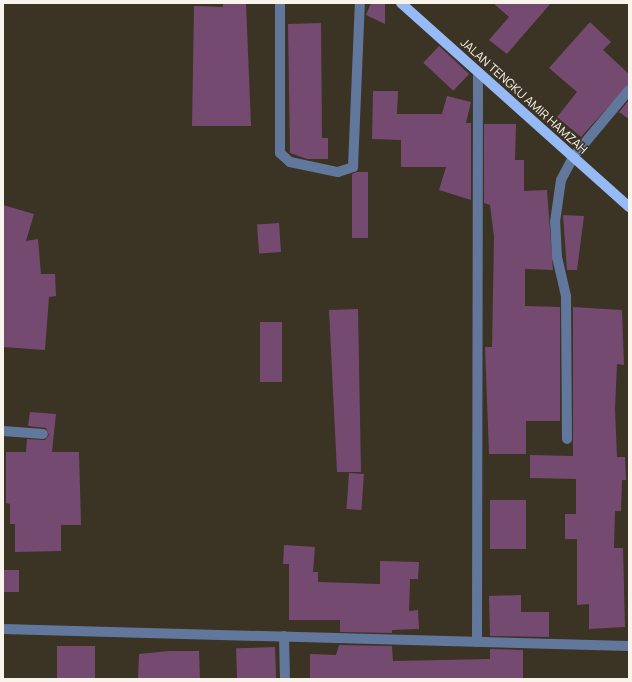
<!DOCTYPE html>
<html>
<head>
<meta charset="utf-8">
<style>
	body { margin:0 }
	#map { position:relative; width:632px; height:682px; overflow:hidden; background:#3b3324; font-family:Manrope,sans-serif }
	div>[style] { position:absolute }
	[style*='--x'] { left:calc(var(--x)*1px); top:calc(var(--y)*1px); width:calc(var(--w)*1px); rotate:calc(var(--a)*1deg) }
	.building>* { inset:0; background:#754a70; transform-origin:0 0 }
	.minor>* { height:10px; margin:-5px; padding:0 5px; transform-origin:5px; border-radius:5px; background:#61789c }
	.major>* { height:10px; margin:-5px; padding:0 5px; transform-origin:5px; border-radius:5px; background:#95baf6 }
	span { translate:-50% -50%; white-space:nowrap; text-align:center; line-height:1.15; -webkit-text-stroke:3px #3b3324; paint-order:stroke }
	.street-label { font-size:12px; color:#f9f4eb }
	.frame { position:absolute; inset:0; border:4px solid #f9f4eb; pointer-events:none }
</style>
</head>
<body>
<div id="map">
	<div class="building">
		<i style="clip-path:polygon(223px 3px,246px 3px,251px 126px,192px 126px,194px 6px,223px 7px)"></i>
		<i style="clip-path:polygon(371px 3px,385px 3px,385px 24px,366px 15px)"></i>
		<i style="clip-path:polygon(493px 3px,551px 3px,507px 54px,489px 40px,509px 17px)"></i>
		<i style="clip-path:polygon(590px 22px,611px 42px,603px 50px,629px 74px,629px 84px,581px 137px,557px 117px,577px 92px,549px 68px)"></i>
		<i style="clip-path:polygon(321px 23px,322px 138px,328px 138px,328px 159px,307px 159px,290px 153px,288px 24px)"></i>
		<i style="left:439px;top:46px;width:41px;height:23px;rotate:43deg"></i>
		<i style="clip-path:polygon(373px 91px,398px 91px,397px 114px,442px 114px,447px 96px,471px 102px,466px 123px,471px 123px,471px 200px,439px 190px,446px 167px,401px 167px,401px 140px,372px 139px)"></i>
		<i style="clip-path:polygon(629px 100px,629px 119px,619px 112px)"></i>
		<i style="clip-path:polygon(484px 124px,516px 124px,515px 160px,524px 160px,524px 191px,547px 190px,553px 270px,525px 269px,525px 306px,560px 307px,560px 421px,526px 421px,526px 454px,489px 454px,485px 347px,492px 347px,494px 237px,490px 205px,484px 203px)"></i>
		<i style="clip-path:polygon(357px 172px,368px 172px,368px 238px,352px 238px,352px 174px)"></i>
		<i style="clip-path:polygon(3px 205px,34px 214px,26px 241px,38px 239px,41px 274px,55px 274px,56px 296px,49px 297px,45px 350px,3px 347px)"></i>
		<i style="clip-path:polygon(563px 215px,584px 216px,577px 270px,567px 270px)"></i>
		<i style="left:279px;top:223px;width:29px;height:22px;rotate:86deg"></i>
		<i style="clip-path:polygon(573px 307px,622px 310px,624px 365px,617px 364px,615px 409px,617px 457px,625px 457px,626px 480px,622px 480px,621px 511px,615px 511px,614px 548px,623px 548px,625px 627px,589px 629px,589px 604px,577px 605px,577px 539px,565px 539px,565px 514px,576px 514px,576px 479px,530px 478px,530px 455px,573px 456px)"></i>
		<i style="clip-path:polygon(358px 309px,361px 472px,337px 472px,329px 310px)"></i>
		<i style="left:260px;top:322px;width:22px;height:60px"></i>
		<i style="clip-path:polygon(30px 412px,56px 414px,52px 452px,79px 452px,81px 525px,61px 525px,61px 551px,15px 552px,15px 524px,10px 524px,10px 504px,6px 503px,6px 452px,26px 452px,27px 439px,45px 440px,49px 435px,46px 428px,28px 426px)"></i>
		<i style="left:349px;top:473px;width:15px;height:36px;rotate:4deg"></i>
		<i style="left:490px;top:500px;width:36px;height:49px"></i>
		<i style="clip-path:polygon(284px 545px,315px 547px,313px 572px,318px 572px,318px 582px,380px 584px,380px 561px,419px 562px,418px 579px,410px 579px,409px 611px,418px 610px,419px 629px,392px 630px,392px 633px,340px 632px,340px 620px,289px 620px,289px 564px,283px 564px)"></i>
		<i style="left:3px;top:570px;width:16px;height:22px"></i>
		<i style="clip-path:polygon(521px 595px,521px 612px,549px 612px,549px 637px,490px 636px,489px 596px)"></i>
		<i style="clip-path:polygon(339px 645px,392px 646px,393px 661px,490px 659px,490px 649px,523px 650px,523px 679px,310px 679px,310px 654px,336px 655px)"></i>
		<i style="left:57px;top:646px;width:38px;height:33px"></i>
		<i style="left:275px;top:647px;width:31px;height:39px;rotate:88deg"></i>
		<i style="clip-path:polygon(169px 651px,199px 651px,200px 679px,138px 679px,139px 654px)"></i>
	</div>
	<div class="minor">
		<i style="--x:280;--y:3;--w:150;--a:90"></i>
		<i style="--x:280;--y:153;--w:13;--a:42"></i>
		<i style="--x:290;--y:162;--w:49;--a:11.8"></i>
		<i style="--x:338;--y:172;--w:16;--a:-18"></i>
		<i style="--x:353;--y:167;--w:164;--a:-87.6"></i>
		<i style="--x:3;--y:431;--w:40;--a:4.3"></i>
		<i style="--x:567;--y:439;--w:143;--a:-90.4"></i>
		<i style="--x:566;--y:296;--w:40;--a:-103"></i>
		<i style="--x:557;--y:257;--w:35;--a:-93"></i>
		<i style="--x:555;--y:222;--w:42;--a:-81.9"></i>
		<i style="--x:561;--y:180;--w:26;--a:-62"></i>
		<i style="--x:573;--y:157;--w:87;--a:-50.1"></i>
		<i style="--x:3;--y:629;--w:626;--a:1.56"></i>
		<i style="--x:284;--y:636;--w:43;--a:88.7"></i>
		<i style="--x:477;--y:642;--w:570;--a:-89.9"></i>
	</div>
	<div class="major">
		<i style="--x:401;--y:3;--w:306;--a:41.8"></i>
	</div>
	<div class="street-label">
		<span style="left:524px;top:96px;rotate:42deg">JALAN TENGKU AMIR HAMZAH</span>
	</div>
	<div class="frame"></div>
</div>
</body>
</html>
